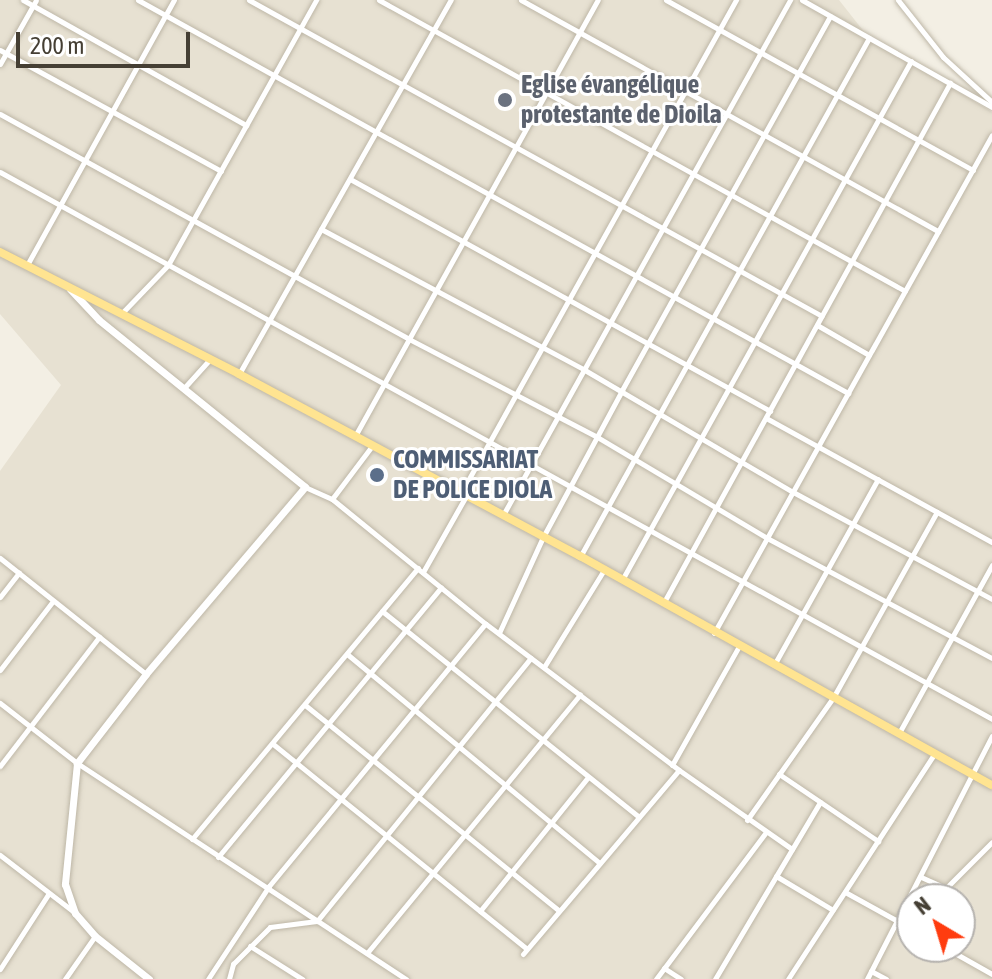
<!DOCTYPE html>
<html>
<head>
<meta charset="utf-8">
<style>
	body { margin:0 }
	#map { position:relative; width:992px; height:979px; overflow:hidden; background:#f3efe4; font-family:"Asap Condensed",sans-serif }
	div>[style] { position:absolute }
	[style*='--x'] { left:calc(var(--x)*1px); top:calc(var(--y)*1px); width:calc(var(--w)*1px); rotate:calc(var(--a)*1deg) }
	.residential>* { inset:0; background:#e7e1d2 }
	.roads { filter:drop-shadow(0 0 2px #beb7a7) drop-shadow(0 0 2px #beb7a7) }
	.minor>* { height:5px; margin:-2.5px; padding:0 2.5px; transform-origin:2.5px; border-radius:2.5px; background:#fff }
	.tertiary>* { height:7px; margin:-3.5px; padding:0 3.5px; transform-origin:3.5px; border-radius:3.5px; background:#fff }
	.primary>* { height:8px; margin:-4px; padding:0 4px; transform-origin:4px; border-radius:4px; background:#ffe491 }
	.dots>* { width:22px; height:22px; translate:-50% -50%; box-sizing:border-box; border:4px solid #fff; border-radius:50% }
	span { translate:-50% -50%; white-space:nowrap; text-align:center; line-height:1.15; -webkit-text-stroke:6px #fff; paint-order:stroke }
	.worship-label { font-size:26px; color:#5b616d; font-weight:700 }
	.left { translate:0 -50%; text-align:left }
	.service-label { font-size:26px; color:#4e5e75; font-weight:700 }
	.north { position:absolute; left:896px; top:883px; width:80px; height:80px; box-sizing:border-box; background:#fff; border:2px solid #b5b2ae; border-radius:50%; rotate:322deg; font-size:22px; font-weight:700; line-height:32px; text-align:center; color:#453f34 }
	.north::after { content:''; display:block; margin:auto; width:28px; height:36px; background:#ff3c0f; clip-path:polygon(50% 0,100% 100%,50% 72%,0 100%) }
	.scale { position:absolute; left:16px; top:32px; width:174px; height:36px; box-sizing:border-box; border:4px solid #453f34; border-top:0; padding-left:10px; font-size:24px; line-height:28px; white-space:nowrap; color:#453f34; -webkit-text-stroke:6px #fff; paint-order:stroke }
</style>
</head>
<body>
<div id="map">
	<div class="residential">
		<i style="clip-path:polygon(evenodd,0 0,839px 0,869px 38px,992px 112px,992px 979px,0 979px,0 471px,61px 385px,0 314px,0 0,912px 899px,960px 899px,960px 947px,912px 947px,912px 899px)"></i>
	</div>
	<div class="roads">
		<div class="minor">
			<i style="--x:23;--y:0;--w:256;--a:29.3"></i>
			<i style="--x:138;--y:0;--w:812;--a:28.97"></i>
			<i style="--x:249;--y:0;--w:654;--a:28.88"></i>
			<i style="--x:379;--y:0;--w:601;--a:28.95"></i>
			<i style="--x:521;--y:0;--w:477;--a:29"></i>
			<i style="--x:666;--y:0;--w:351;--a:29"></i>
			<i style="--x:802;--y:0;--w:218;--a:29.4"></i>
			<i style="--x:898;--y:0;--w:73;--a:51.7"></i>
			<i style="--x:943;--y:57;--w:67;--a:42.6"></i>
			<i style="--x:0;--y:50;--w:252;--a:28.7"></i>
			<i style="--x:0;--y:64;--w:73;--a:-60.6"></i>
			<i style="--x:0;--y:114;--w:467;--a:28.8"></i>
			<i style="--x:409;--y:339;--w:212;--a:27.5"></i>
			<i style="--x:597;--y:437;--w:198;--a:30.7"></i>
			<i style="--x:767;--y:538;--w:255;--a:28.1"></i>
			<i style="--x:0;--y:172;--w:1133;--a:28.87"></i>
			<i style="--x:350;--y:179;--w:480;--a:28.9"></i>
			<i style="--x:321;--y:229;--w:297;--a:28.1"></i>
			<i style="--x:583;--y:369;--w:243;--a:30.4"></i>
			<i style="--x:793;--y:492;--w:226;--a:28.3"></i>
			<i style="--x:27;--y:265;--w:303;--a:-61"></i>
			<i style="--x:121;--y:314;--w:68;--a:-46.2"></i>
			<i style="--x:168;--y:265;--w:304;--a:-60.8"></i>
			<i style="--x:817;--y:325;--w:60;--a:30"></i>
			<i style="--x:239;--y:374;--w:430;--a:-60.5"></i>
			<i style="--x:184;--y:388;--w:38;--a:-48"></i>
			<i style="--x:766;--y:418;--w:258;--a:28.8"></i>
			<i style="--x:355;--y:436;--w:499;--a:-60.9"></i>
			<i style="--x:305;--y:487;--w:30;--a:24"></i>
			<i style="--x:332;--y:499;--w:198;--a:39.1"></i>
			<i style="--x:486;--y:624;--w:242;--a:37.1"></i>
			<i style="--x:679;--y:770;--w:138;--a:35"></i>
			<i style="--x:461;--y:493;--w:565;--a:-60.85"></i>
			<i style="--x:332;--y:499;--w:66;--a:-53"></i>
			<i style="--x:503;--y:515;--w:590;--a:-60.87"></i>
			<i style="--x:581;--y:555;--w:592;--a:-60.88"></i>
			<i style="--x:0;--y:558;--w:186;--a:38.5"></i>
			<i style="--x:423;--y:572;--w:87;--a:-60.5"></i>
			<i style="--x:622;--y:580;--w:594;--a:-60.89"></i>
			<i style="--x:0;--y:597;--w:31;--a:-52"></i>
			<i style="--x:664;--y:602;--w:593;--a:-61.14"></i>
			<i style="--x:382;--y:611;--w:329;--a:38.7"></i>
			<i style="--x:499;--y:633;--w:106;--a:-65.4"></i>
			<i style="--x:543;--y:537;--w:167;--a:-61.7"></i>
			<i style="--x:622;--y:390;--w:428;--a:-60.9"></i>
			<i style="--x:714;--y:633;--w:570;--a:-60.83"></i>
			<i style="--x:347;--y:654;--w:328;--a:39.6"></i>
			<i style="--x:774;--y:665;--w:213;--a:-60.8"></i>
			<i style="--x:544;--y:667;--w:114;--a:-58.3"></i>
			<i style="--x:0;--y:670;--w:87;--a:-52.5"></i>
			<i style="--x:0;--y:703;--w:98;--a:37.9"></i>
			<i style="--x:77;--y:763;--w:394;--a:33.3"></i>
			<i style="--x:305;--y:705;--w:327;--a:39"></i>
			<i style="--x:899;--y:733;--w:192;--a:-61"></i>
			<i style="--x:273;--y:744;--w:326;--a:38.9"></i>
			<i style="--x:672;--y:765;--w:137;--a:-60.6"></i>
			<i style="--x:0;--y:766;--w:163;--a:-52.5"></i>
			<i style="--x:779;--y:774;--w:120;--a:34.1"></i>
			<i style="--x:747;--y:820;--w:151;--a:-54.9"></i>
			<i style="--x:834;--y:696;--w:211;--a:-60.8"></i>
			<i style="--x:192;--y:839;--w:353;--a:-50.2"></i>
			<i style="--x:0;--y:855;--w:93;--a:37.6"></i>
			<i style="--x:218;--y:857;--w:350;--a:-50.4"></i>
			<i style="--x:776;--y:876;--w:66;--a:30.8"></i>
			<i style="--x:921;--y:877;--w:27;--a:24"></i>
			<i style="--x:845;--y:892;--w:77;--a:28.9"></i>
			<i style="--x:940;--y:899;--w:13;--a:-61"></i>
			<i style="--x:946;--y:888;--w:65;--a:-45"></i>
			<i style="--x:480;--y:911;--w:172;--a:-51.1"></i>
			<i style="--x:250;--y:946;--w:62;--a:32.4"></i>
			<i style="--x:944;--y:947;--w:55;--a:29.4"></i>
			<i style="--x:367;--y:953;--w:335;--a:-50.5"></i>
			<i style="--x:523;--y:954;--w:241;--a:-49.7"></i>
			<i style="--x:664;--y:968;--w:20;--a:33"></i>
			<i style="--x:0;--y:969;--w:90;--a:-57.2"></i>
			<i style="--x:871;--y:971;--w:17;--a:28"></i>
			<i style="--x:65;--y:979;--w:52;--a:-55.1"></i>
			<i style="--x:208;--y:979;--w:111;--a:-56.7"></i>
			<i style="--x:269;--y:886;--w:340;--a:-50.5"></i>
			<i style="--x:229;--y:979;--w:16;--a:-75"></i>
			<i style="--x:233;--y:964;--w:52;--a:-45"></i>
			<i style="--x:270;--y:927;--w:47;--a:-7.3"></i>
			<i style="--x:317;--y:921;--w:339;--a:-50.9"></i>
			<i style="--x:656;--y:979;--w:184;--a:-53.2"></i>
			<i style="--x:715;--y:979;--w:206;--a:-59.3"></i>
			<i style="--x:788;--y:979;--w:270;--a:-57"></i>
			<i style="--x:867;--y:979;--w:273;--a:-62.8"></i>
		</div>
		<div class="tertiary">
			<i style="--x:70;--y:289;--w:42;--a:46.9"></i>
			<i style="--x:99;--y:320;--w:265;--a:39"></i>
			<i style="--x:305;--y:487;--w:245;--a:130.4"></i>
			<i style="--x:146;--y:674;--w:113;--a:127.8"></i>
			<i style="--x:77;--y:763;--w:122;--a:95.7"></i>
			<i style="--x:65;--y:884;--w:31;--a:71"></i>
			<i style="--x:75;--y:913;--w:30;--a:49"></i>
			<i style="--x:95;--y:936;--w:69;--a:38.5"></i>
		</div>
		<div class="primary">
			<i style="--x:0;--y:252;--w:268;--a:27"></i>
			<i style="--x:239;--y:374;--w:387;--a:28.1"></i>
			<i style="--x:580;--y:556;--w:471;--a:29.1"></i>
		</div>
	</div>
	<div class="dots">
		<i style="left:505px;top:100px;background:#6b7280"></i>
		<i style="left:377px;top:475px;background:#5c6f8a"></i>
	</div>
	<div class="worship-label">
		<span class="left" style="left:521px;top:100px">Eglise évangélique<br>protestante de Dioila</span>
	</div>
	<div class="service-label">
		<span class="left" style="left:393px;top:475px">COMMISSARIAT<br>DE POLICE DIOLA</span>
	</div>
	<div class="north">N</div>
	<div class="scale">200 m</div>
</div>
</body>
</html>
